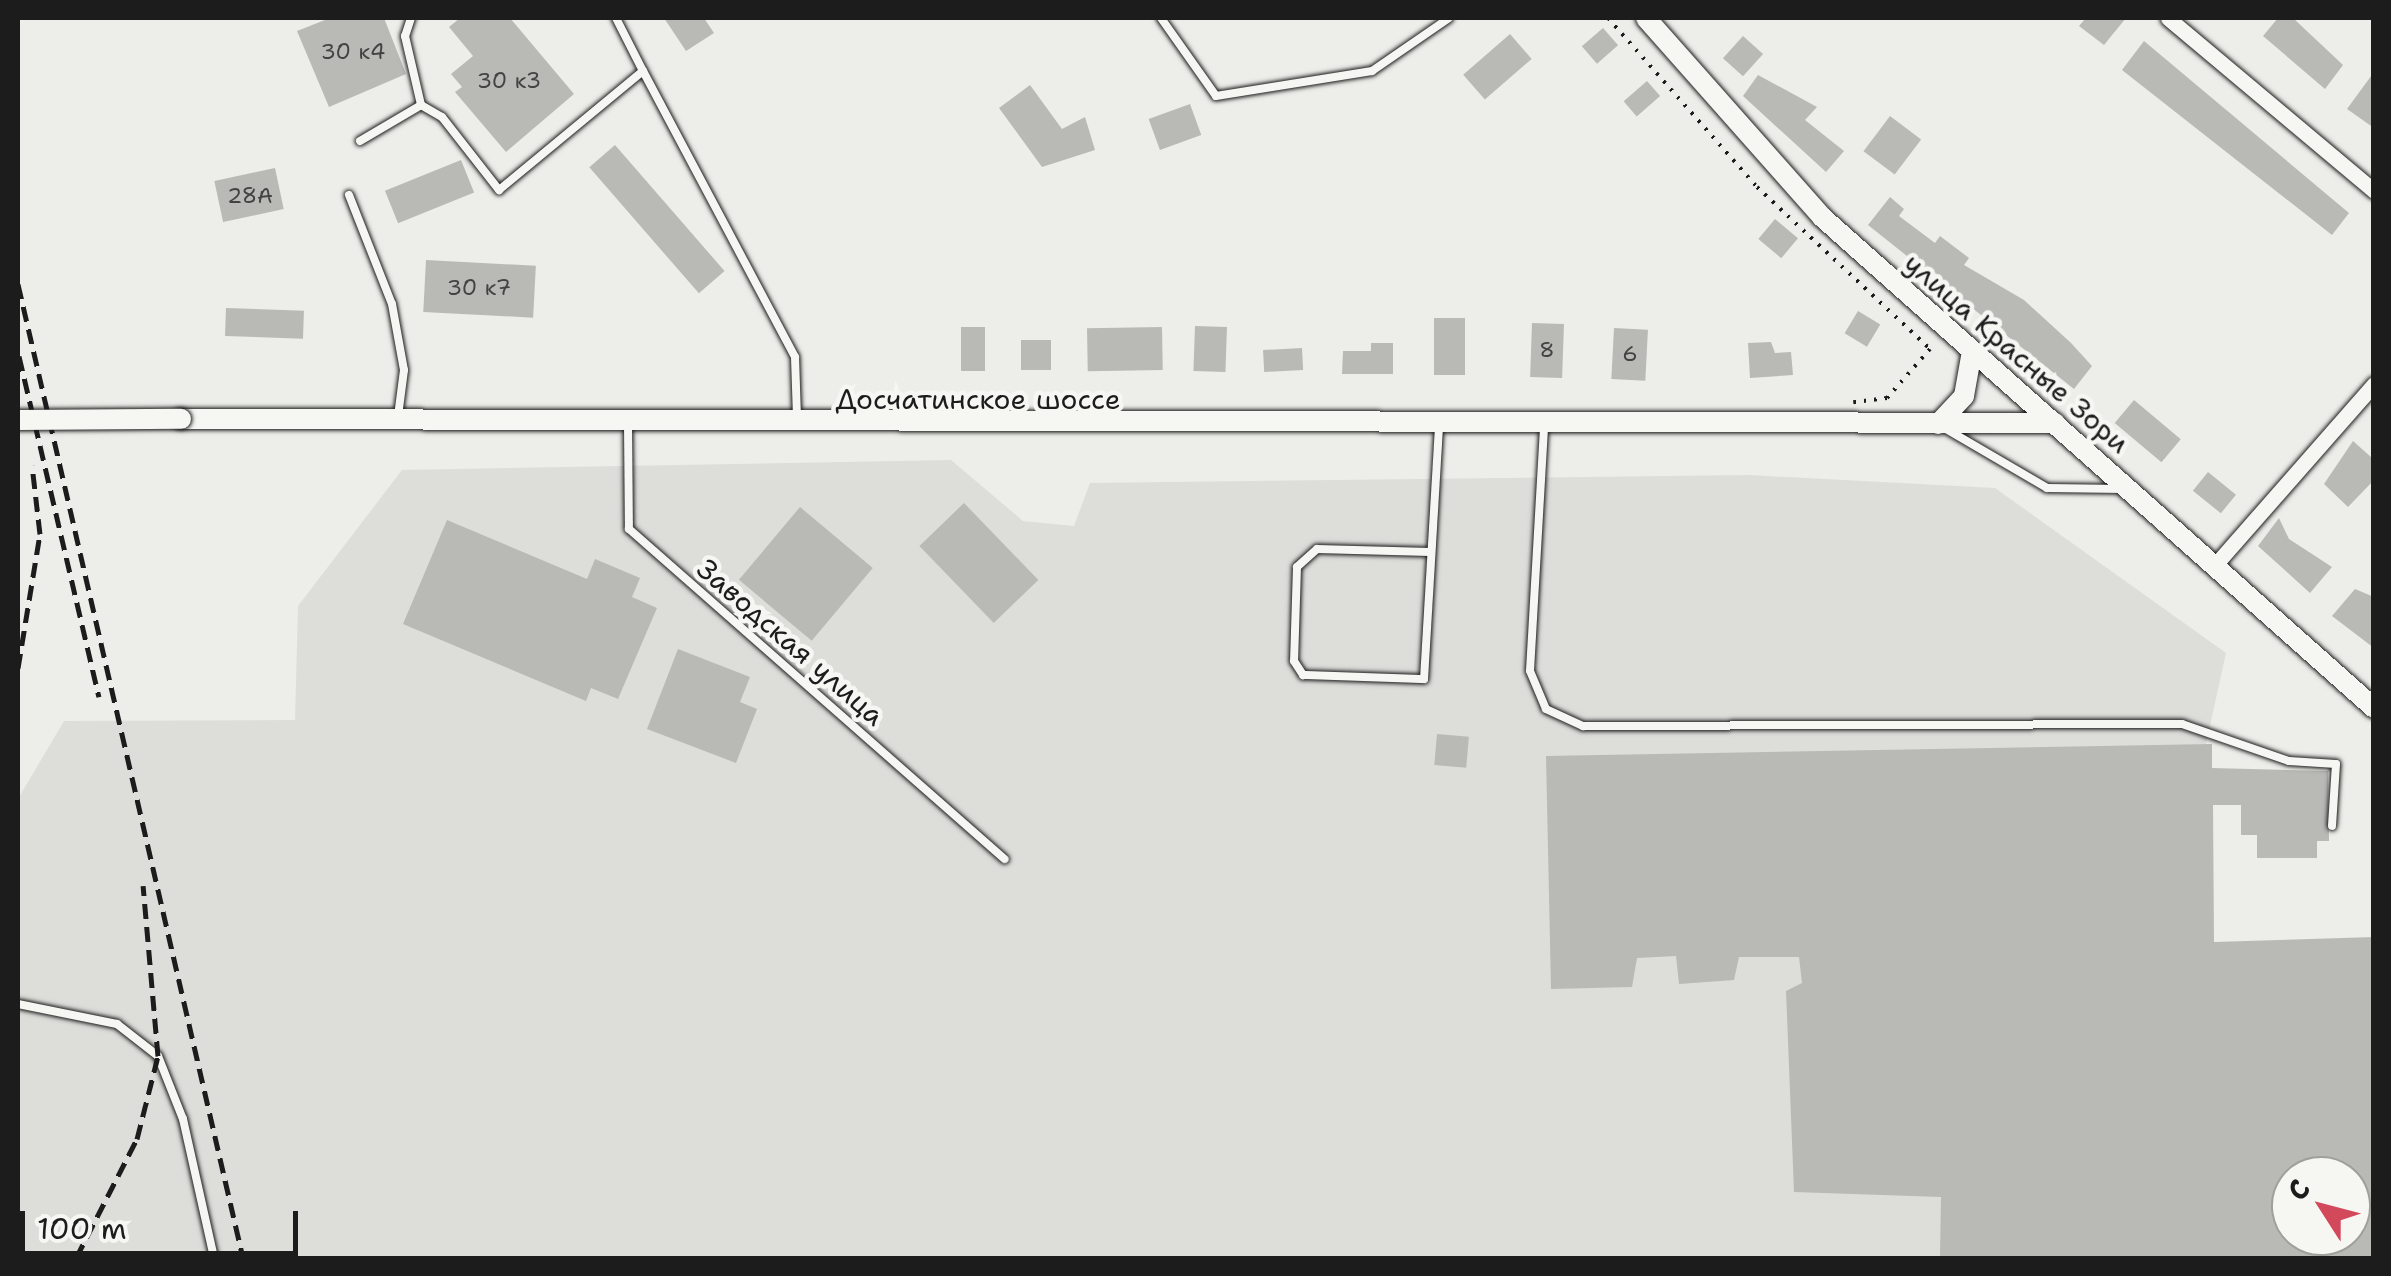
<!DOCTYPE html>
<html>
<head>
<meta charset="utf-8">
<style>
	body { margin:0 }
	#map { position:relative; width:2391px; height:1276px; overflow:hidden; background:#edede9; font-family:"Shantell Sans",sans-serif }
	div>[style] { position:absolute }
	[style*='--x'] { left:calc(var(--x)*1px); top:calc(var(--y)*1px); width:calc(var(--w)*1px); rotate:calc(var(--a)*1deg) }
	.built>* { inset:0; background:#ddddda }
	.building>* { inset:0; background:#b9b9b6; transform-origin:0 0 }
	.path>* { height:4px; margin-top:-2px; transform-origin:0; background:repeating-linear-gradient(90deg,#1c1c1c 0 2.5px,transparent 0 10.5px) }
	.roads { filter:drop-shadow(0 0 2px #1c1c1c) drop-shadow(0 0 2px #1c1c1c) }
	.lane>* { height:8px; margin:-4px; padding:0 4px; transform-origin:4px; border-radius:4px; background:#f6f6f2 }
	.street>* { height:15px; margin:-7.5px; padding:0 7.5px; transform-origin:7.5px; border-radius:7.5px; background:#f6f6f2 }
	.secondary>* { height:20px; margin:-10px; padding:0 10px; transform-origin:10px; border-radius:10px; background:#f6f6f2 }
	.rail>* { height:5px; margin-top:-2.5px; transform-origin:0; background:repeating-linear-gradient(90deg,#1c1c1c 0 15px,transparent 0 23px) }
	.bridges { filter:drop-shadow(0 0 2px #1c1c1c) drop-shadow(0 0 2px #1c1c1c) }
	.secondary-bridge>* { height:20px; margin:-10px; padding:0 10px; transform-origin:10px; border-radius:10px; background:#f6f6f2 }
	span { translate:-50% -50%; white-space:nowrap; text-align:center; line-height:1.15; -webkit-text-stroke:9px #f6f6f2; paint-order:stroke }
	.number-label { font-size:22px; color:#434342 }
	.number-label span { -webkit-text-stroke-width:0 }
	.street-label { font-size:28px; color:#1c1c1c }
	.frame { position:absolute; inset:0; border:20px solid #1c1c1c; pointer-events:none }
	.north { position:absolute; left:2271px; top:1156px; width:100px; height:100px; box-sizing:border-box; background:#f6f6f2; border:2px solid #9f9f9c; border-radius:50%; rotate:306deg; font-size:28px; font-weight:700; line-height:40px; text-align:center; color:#1c1c1c }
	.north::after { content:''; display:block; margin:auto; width:35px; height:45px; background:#d1495b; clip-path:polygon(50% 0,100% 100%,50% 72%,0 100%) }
	.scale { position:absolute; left:20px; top:1211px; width:278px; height:45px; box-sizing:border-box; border:5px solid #1c1c1c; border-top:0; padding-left:12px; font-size:30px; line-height:35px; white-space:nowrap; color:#1c1c1c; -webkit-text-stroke:8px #f6f6f2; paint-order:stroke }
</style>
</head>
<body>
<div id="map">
	<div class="built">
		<i style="clip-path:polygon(evenodd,951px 460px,1023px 521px,1074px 526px,1090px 483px,1749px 475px,1995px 488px,2226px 653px,2202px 762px,2207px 960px,2373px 956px,2373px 1258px,18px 1258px,18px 799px,64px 721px,295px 720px,298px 606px,402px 470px,951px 460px,2291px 1176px,2351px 1176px,2351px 1236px,2291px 1236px,2291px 1176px)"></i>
	</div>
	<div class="building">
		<i style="clip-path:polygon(330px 18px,384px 18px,406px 74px,329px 107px,297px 31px)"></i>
		<i style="clip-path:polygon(460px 18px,510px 18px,574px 94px,506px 152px,455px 92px,462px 87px,451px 74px,473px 56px,449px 27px)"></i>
		<i style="clip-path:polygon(664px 18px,704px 18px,714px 33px,686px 51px)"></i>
		<i style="clip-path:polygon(2086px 18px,2126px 18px,2104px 45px,2079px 26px)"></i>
		<i style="clip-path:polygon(2278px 18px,2293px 18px,2343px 65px,2325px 89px,2263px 36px)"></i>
		<i style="left:1603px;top:28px;width:23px;height:28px;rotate:49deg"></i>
		<i style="left:1510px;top:34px;width:33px;height:62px;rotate:49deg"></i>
		<i style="left:1743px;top:36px;width:27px;height:30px;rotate:42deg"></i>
		<i style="clip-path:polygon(2144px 41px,2349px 213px,2332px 235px,2122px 70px)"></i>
		<i style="clip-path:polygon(2374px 72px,2374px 128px,2347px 109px)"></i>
		<i style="clip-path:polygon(1758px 75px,1817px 107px,1805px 120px,1844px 151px,1826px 172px,1743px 96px)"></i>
		<i style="left:1647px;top:81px;width:20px;height:31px;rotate:49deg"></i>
		<i style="clip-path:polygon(1030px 85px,1062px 129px,1085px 117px,1095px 150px,1042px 167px,999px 108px)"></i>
		<i style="left:1190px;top:104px;width:33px;height:44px;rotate:70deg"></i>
		<i style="left:1890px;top:116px;width:39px;height:44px;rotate:37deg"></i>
		<i style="left:615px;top:145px;width:167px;height:34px;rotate:49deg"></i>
		<i style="left:461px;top:160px;width:35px;height:82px;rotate:68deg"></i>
		<i style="left:275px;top:168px;width:42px;height:62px;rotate:78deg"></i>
		<i style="clip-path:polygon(1890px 197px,1904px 209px,1899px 216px,1935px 243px,1940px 236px,1969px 258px,1964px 265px,2024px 300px,2071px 343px,2092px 366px,2074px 389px,1868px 225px)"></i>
		<i style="left:1775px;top:219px;width:30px;height:26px;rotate:40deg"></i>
		<i style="left:426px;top:260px;width:110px;height:52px;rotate:3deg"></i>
		<i style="left:226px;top:308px;width:78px;height:28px;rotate:2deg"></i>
		<i style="left:1858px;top:311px;width:26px;height:26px;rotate:31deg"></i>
		<i style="left:1434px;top:318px;width:31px;height:57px"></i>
		<i style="left:1532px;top:323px;width:32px;height:54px;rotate:2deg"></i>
		<i style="left:1195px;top:326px;width:32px;height:45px;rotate:2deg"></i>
		<i style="left:961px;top:327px;width:24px;height:44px"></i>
		<i style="left:1162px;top:327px;width:43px;height:75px;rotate:89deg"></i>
		<i style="left:1614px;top:328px;width:34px;height:51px;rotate:3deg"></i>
		<i style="left:1021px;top:340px;width:30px;height:30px"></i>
		<i style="clip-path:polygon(1771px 342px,1775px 353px,1791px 352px,1793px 375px,1750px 378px,1748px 343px)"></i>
		<i style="clip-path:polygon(1371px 343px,1393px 343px,1393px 374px,1342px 374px,1343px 351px,1371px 351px)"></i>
		<i style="left:1302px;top:348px;width:22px;height:39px;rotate:87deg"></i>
		<i style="left:2134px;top:400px;width:61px;height:30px;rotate:40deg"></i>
		<i style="clip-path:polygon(2353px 441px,2371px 457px,2374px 480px,2348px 507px,2324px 484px)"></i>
		<i style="left:2208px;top:472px;width:36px;height:24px;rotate:39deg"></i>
		<i style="left:964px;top:503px;width:107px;height:62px;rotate:46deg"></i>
		<i style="left:800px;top:507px;width:95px;height:95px;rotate:40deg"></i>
		<i style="clip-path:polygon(2279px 518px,2289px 539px,2332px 567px,2310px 593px,2258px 546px)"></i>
		<i style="clip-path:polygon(447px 520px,587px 579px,595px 559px,640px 578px,632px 597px,657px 608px,618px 699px,591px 688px,586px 701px,403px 624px)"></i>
		<i style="clip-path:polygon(2355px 589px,2374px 597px,2374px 648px,2332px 616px)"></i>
		<i style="clip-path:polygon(678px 649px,750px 677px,740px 702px,757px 709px,736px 763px,647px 729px)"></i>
		<i style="left:1437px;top:734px;width:32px;height:31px;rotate:5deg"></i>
		<i style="clip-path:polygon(evenodd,2212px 744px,2212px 768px,2328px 771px,2329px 841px,2317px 841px,2317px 858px,2257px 858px,2257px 835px,2241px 835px,2241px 805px,2213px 805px,2214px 942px,2374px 937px,2374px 1258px,1940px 1256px,1941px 1197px,1794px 1192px,1786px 991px,1802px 983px,1799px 957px,1739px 957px,1734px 980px,1679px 984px,1676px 956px,1637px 958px,1632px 987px,1551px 989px,1546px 756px,2212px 744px,2291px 1176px,2351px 1176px,2351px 1236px,2291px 1236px,2291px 1176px)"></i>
	</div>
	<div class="path">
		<i style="--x:1608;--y:18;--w:225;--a:48.6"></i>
		<i style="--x:1757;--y:187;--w:237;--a:43.1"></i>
		<i style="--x:1930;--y:349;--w:65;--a:131.3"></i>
		<i style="--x:1887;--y:398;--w:34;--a:173"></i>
	</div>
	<div class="roads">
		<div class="lane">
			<i style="--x:411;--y:18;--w:19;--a:108"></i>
			<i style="--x:405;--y:36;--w:71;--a:76.9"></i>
			<i style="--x:616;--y:18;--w:59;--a:63"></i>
			<i style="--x:1161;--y:18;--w:95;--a:54.8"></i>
			<i style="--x:1216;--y:96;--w:158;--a:-9.1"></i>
			<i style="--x:1372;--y:71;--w:93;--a:-34.5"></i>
			<i style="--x:360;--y:141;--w:71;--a:-30.5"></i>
			<i style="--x:421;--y:105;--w:24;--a:30"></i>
			<i style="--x:442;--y:117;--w:93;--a:52"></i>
			<i style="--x:499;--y:190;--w:187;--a:-39.6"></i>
			<i style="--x:643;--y:71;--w:324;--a:62"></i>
			<i style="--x:795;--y:357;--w:60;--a:88.1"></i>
			<i style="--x:349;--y:195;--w:117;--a:68.5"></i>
			<i style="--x:392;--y:304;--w:67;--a:79.7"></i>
			<i style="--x:404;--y:370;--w:46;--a:97.4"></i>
			<i style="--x:628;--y:423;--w:106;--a:89.5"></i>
			<i style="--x:629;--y:529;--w:500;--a:41.3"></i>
			<i style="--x:1941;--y:426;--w:123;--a:30.3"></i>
			<i style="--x:2047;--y:488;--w:77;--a:0.7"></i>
			<i style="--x:1544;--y:428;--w:243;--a:93.3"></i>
			<i style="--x:1530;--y:671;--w:41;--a:67.2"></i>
			<i style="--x:1546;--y:709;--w:41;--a:24.7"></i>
			<i style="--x:1583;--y:726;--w:599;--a:-0.19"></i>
			<i style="--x:2182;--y:724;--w:113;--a:19.1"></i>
			<i style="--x:2289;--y:761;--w:47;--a:3.7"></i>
			<i style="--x:2336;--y:764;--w:62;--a:93.7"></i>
			<i style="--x:1430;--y:552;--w:113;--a:-178.5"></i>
			<i style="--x:1317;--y:549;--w:27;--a:138"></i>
			<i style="--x:1297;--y:567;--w:94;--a:91.8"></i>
			<i style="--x:1294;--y:661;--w:17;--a:57"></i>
			<i style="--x:1303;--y:675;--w:121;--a:1.9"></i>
			<i style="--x:1424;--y:679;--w:251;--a:-86.6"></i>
			<i style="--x:18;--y:1004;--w:101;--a:11.4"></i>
			<i style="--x:117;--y:1024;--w:52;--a:38"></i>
			<i style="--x:158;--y:1056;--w:68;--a:68.4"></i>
			<i style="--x:183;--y:1119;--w:142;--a:77.4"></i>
		</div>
		<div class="street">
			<i style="--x:2168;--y:18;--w:269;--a:40"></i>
			<i style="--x:2215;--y:565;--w:241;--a:-48.7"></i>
		</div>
		<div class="secondary">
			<i style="--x:1646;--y:18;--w:266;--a:48.5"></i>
			<i style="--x:1822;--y:217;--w:739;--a:41.65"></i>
			<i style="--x:181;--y:419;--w:1874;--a:0.12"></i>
			<i style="--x:1938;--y:424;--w:38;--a:-47"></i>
			<i style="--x:1964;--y:396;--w:46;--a:-79.9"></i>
		</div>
	</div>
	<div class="rail">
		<i style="--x:18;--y:284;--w:1000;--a:76.99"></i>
		<i style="--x:19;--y:356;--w:350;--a:76.8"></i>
		<i style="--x:18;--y:668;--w:136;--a:-80.7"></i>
		<i style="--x:40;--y:534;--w:69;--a:-96.6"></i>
		<i style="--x:76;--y:1258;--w:134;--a:-62.9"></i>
		<i style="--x:137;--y:1139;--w:86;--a:-75.8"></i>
		<i style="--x:158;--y:1056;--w:171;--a:-95"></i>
	</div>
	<div class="bridges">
		<div class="secondary-bridge">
			<i style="--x:18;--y:420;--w:163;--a:-0.4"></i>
		</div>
	</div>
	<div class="number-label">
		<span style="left:353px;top:52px">30 к4</span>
		<span style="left:509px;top:81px">30 к3</span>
		<span style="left:250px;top:196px">28А</span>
		<span style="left:479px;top:288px">30 к7</span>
		<span style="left:1547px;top:350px">8</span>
		<span style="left:1630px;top:354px">6</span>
	</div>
	<div class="street-label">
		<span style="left:2017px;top:353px;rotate:41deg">улица Красные Зори</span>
		<span style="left:978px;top:399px">Досчатинское шоссе</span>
		<span style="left:791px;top:642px;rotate:41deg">Заводская улица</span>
	</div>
	<div class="frame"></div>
	<div class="north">С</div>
	<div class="scale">100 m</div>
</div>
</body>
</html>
